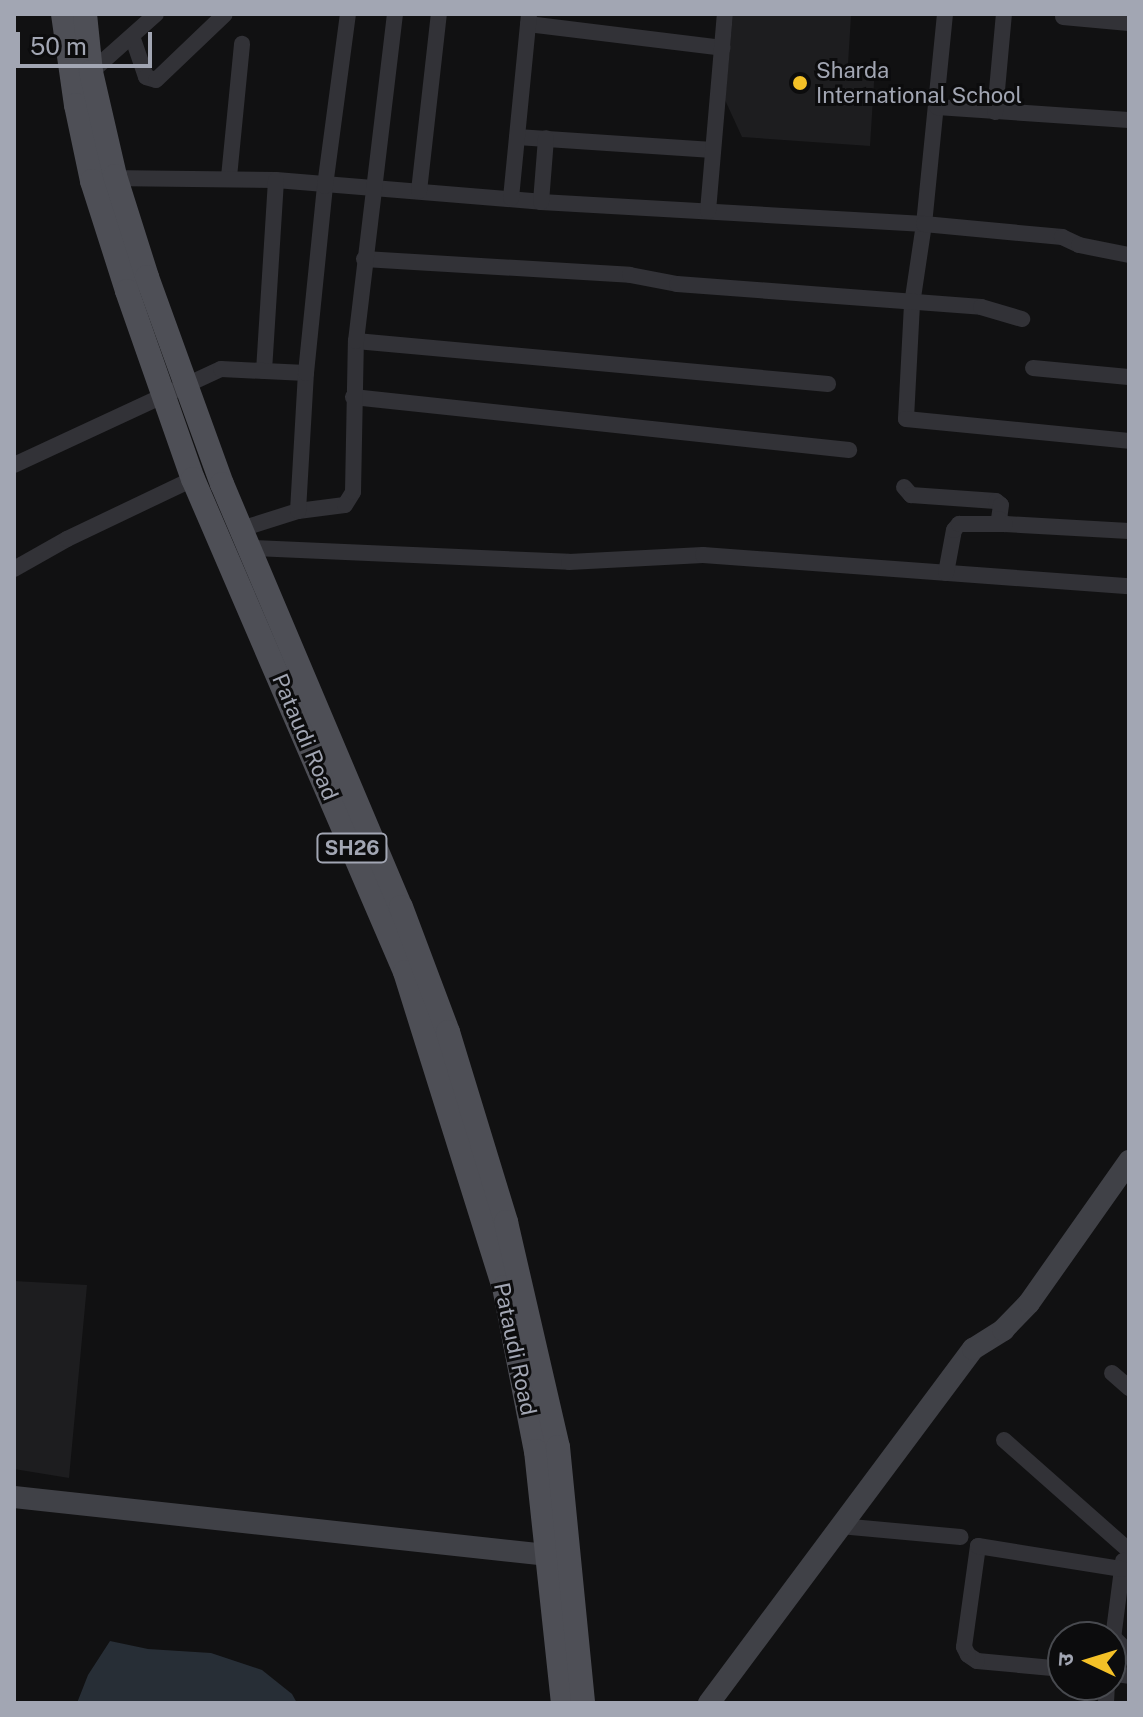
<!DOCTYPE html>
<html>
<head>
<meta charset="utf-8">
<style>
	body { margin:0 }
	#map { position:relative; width:1143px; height:1717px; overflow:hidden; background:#111112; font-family:"Public Sans","Noto Sans Devanagari",sans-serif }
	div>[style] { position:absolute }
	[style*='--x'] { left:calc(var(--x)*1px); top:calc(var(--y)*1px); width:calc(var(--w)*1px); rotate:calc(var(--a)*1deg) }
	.built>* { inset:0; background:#1d1d1f }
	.water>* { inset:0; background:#272e36 }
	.street>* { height:16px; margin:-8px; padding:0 8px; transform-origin:8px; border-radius:8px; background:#323237 }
	.secondary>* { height:22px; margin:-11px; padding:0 11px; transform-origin:11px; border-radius:11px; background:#404147 }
	.primary>* { height:24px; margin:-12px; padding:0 12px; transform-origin:12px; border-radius:12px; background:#4e4f56 }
	.dots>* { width:22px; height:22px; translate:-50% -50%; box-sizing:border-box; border:4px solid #0c0c0d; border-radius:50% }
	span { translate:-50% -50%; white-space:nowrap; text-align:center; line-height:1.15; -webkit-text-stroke:6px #0c0c0d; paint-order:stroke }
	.shield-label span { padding:2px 6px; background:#0c0c0d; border:2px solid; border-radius:6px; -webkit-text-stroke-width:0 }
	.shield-label { font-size:20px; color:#a2a6b3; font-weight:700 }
	.poi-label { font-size:22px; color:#a2a6b3 }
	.left { translate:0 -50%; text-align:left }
	.street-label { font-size:22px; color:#a2a6b3 }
	.frame { position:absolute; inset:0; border:16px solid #a2a6b3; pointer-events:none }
	.north { position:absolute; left:1047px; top:1621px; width:80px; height:80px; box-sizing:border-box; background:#0c0c0d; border:2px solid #484a4f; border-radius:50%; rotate:274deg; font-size:22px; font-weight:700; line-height:32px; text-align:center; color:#a2a6b3 }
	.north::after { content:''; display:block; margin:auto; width:28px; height:36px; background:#f4c127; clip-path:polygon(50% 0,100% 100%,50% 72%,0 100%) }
	.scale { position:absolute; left:16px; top:32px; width:136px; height:36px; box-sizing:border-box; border:4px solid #a2a6b3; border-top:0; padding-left:10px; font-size:24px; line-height:28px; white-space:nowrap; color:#a2a6b3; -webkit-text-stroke:6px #0c0c0d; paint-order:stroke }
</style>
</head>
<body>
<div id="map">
	<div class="built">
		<i style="clip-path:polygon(733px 14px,851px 16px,848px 64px,875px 67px,870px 146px,742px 137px,725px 100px)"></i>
		<i style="clip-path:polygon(14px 1281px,87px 1285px,69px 1478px,14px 1469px)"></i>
	</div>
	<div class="water">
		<i style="clip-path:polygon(110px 1641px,148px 1649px,211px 1653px,262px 1670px,292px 1694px,297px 1703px,77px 1703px,88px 1675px)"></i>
	</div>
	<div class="street">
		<i style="--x:945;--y:14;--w:211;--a:95.7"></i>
		<i style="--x:924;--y:224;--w:81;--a:98.5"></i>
		<i style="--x:912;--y:304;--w:115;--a:93"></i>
		<i style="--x:906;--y:419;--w:224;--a:5.6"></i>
		<i style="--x:1063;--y:17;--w:66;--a:5.2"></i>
		<i style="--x:528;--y:24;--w:196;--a:7"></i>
		<i style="--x:132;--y:36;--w:43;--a:71.1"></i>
		<i style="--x:146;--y:77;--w:10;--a:17"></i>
		<i style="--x:156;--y:80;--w:95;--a:-43.7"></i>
		<i style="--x:91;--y:72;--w:87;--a:-41.7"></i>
		<i style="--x:937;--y:107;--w:192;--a:3.9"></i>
		<i style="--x:995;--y:112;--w:98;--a:-84.8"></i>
		<i style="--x:517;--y:137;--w:196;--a:3.8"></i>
		<i style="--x:229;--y:177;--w:134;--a:-84.4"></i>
		<i style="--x:106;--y:178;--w:170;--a:0.7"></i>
		<i style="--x:276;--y:180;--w:266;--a:4.7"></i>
		<i style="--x:541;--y:202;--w:384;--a:3.3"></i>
		<i style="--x:924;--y:224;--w:139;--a:5.4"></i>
		<i style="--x:1062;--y:237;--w:19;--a:25"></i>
		<i style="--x:1079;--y:245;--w:51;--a:11.3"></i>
		<i style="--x:419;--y:191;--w:178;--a:-83.6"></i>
		<i style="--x:511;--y:198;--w:183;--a:-84.4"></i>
		<i style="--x:541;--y:202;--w:64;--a:-85.5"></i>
		<i style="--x:708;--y:211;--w:198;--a:-85.1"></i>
		<i style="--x:364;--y:259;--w:266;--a:3.4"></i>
		<i style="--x:630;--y:275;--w:48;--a:10.8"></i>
		<i style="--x:677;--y:284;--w:305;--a:4.3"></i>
		<i style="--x:981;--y:307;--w:43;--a:16.3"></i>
		<i style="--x:356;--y:341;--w:474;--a:5.2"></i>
		<i style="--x:1033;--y:368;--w:96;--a:5.4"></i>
		<i style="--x:264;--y:371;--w:191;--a:-86.4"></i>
		<i style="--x:353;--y:397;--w:499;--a:6.1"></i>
		<i style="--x:14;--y:465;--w:228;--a:-24.9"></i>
		<i style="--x:221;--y:369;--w:85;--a:2.7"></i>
		<i style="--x:904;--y:487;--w:11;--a:49"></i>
		<i style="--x:911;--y:495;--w:85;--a:4"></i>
		<i style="--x:996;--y:501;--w:6;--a:39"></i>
		<i style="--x:1001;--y:505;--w:14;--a:98"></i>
		<i style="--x:999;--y:519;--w:8;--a:40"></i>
		<i style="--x:1005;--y:524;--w:124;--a:3.2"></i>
		<i style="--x:298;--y:511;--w:47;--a:-7.3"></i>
		<i style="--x:345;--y:505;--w:15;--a:-58"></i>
		<i style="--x:353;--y:492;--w:151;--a:-88.9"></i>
		<i style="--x:356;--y:341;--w:329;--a:-83.2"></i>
		<i style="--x:241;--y:529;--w:60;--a:-17.5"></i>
		<i style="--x:298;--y:511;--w:138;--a:-86.7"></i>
		<i style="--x:306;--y:373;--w:188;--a:-84.2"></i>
		<i style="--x:325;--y:186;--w:174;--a:-82.4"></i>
		<i style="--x:252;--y:548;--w:317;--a:2.5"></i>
		<i style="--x:569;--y:562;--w:134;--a:-3"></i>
		<i style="--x:703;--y:555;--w:427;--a:4.2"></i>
		<i style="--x:14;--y:569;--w:61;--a:-29.5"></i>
		<i style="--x:67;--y:539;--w:140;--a:-25.5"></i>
		<i style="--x:946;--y:573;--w:44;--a:-79.5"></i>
		<i style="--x:954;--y:530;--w:8;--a:-50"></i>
		<i style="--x:959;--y:524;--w:46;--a:0"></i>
		<i style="--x:1112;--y:1373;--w:23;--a:41"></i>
		<i style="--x:1004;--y:1440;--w:163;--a:41.5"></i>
		<i style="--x:840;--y:1526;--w:121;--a:5.2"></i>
		<i style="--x:1113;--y:1637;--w:23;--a:45"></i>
		<i style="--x:1111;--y:1654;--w:94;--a:-82.6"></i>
		<i style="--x:1063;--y:1669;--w:86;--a:-174.7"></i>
		<i style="--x:977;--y:1661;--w:11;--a:-146"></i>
		<i style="--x:968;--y:1655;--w:9;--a:-117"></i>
		<i style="--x:964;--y:1647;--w:102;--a:-82.1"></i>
		<i style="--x:978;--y:1546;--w:146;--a:9.1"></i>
		<i style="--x:1111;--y:1673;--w:18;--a:9"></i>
		<i style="--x:1106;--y:1703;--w:18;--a:-87"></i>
	</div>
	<div class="secondary">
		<i style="--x:14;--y:1497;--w:554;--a:6.21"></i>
		<i style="--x:709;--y:1703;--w:442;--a:-53.3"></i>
		<i style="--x:973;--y:1349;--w:36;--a:-32"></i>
		<i style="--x:1003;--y:1330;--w:37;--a:-46"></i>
		<i style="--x:1029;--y:1303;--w:174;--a:-54.8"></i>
	</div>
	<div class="primary">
		<i style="--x:63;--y:14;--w:92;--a:81.9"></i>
		<i style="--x:76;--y:105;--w:78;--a:78.1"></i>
		<i style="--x:92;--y:181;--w:115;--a:72.3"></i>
		<i style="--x:127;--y:291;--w:199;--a:70.7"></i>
		<i style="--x:193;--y:479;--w:537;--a:66.73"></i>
		<i style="--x:405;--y:972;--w:330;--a:72.6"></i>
		<i style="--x:504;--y:1287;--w:167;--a:79"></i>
		<i style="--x:536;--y:1451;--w:253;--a:83.9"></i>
		<i style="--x:85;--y:14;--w:58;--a:84.1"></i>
		<i style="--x:91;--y:72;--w:107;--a:77"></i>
		<i style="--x:115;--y:176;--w:106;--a:72.4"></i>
		<i style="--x:147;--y:277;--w:220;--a:70.1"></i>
		<i style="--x:222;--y:484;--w:459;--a:67.1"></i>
		<i style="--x:401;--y:907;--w:134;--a:69.4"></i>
		<i style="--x:448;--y:1032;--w:199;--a:73"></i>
		<i style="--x:506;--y:1222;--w:231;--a:77"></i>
		<i style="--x:558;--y:1447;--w:257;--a:84.4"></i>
	</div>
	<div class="dots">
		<i style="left:800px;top:83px;background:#f4c127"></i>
	</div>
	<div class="shield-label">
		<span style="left:352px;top:848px">SH26</span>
	</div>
	<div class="poi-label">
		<span class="left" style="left:816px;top:83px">Sharda<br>International School</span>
	</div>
	<div class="street-label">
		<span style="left:305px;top:737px;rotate:67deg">Pataudi Road</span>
		<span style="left:515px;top:1349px;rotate:78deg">Pataudi Road</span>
	</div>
	<div class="frame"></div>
	<div class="north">उ</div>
	<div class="scale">50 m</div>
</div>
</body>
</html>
